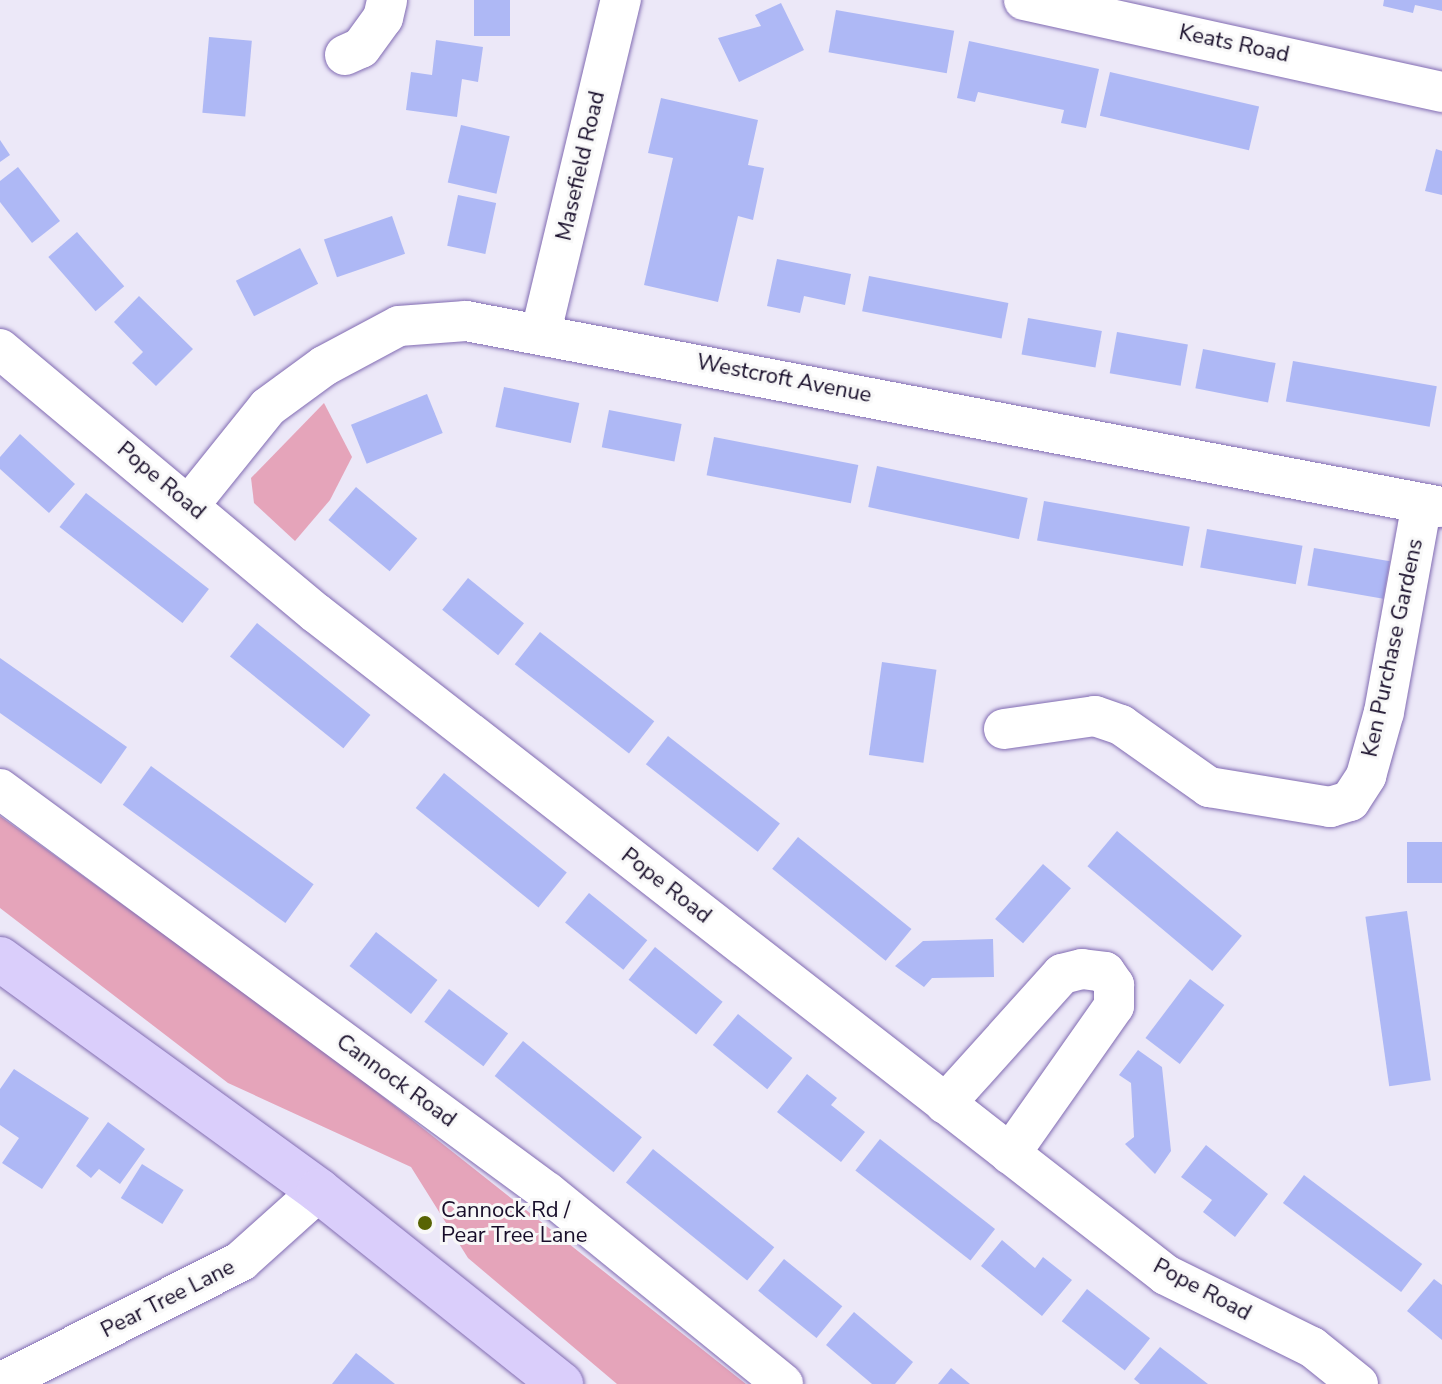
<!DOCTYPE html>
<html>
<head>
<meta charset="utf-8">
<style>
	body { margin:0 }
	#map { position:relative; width:1442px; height:1384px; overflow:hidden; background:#ece8f8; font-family:"Nunito Sans",sans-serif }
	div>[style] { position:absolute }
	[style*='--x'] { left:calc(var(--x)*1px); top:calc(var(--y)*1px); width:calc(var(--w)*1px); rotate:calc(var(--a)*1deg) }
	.green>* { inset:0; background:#e5a4ba }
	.building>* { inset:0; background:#aeb8f5; transform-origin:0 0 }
	.roads { filter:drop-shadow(0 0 2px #816bb2) drop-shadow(0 0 2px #816bb2) }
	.minor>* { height:40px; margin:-20px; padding:0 20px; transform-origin:20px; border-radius:20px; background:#fff }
	.trunk>* { height:44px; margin:-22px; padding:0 22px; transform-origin:22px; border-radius:22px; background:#dacefb }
	.dots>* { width:22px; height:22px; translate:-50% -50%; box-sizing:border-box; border:4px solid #f8f8f8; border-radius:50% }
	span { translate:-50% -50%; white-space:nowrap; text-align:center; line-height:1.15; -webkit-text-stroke:6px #f8f8f8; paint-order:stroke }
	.street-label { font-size:22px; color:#170d29 }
	.poi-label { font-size:22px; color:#170d29 }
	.left { translate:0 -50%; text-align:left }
</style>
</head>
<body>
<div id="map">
	<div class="green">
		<i style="clip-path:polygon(324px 403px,352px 457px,330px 500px,295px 541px,254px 503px,251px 478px)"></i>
		<i style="clip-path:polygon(0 816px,324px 1050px,746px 1384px,617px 1384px,468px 1258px,411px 1167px,228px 1083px,0 908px)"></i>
	</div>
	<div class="building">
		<i style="left:474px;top:0;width:36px;height:36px"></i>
		<i style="clip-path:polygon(1384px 0,1442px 0,1442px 11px,1415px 5px,1413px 13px,1383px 6px)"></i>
		<i style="clip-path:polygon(781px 3px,804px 50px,739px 82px,718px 38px,761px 26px,755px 15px)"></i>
		<i style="left:836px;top:10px;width:120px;height:43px;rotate:10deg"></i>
		<i style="left:209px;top:37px;width:43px;height:76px;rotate:5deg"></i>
		<i style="clip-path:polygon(436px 40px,483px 47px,478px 82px,462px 79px,457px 117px,406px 110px,411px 72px,432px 75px)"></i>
		<i style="clip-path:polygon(969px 41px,1099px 69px,1086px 128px,1061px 123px,1064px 110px,978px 92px,975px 102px,957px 98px)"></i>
		<i style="left:1110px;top:72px;width:153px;height:45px;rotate:13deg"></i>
		<i style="clip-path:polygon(661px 98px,758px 120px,748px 165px,764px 168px,753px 220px,738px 216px,718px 302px,644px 285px,673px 158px,648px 153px)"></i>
		<i style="left:461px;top:125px;width:50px;height:59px;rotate:13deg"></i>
		<i style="clip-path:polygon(0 140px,10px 155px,0 162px)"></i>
		<i style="clip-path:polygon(1436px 149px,1442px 151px,1442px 195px,1425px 191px)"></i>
		<i style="clip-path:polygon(18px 167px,60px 221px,32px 243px,0 202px,0 181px)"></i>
		<i style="left:458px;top:195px;width:39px;height:52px;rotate:12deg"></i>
		<i style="left:392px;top:216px;width:40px;height:72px;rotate:71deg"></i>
		<i style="left:77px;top:232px;width:72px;height:38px;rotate:49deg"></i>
		<i style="left:300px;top:248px;width:40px;height:72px;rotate:63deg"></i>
		<i style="clip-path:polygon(777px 259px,851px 274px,845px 305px,804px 296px,800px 313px,767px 306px)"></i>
		<i style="left:869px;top:276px;width:142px;height:36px;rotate:11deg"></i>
		<i style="clip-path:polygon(139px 296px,193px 349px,156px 386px,132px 363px,143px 352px,114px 322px)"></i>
		<i style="left:1028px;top:318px;width:75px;height:37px;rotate:10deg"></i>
		<i style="left:1117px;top:332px;width:72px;height:42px;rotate:10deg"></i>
		<i style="left:1203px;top:349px;width:74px;height:40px;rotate:11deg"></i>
		<i style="left:1293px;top:361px;width:146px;height:41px;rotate:10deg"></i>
		<i style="left:504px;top:387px;width:77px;height:41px;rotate:12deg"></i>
		<i style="left:427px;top:394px;width:42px;height:82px;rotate:68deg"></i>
		<i style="left:609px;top:410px;width:74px;height:38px;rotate:11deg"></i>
		<i style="clip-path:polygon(20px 434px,75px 484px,49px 513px,0 469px,0 457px)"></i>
		<i style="left:714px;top:437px;width:147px;height:39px;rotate:11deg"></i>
		<i style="left:877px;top:466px;width:154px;height:42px;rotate:12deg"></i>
		<i style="left:356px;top:487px;width:80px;height:43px;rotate:40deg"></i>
		<i style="left:86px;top:493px;width:156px;height:43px;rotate:38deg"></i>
		<i style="left:1044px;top:501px;width:148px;height:40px;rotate:10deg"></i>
		<i style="left:1207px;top:529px;width:97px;height:39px;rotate:10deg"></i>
		<i style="left:1314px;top:548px;width:77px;height:38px;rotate:10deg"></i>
		<i style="left:468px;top:578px;width:72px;height:41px;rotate:39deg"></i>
		<i style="left:257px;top:623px;width:146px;height:43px;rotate:39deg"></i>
		<i style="left:540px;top:632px;width:145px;height:41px;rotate:38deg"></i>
		<i style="clip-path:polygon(0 658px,127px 747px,101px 784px,0 713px)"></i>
		<i style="left:882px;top:662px;width:55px;height:94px;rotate:8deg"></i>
		<i style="left:668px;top:736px;width:142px;height:36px;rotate:38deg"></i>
		<i style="left:151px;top:766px;width:201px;height:48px;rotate:36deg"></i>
		<i style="left:444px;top:773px;width:158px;height:45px;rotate:39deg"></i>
		<i style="left:1117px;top:831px;width:163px;height:46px;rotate:40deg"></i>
		<i style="left:798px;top:837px;width:146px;height:41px;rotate:39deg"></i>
		<i style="left:1442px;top:842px;width:41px;height:35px;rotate:90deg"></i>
		<i style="left:1043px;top:864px;width:37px;height:73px;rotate:41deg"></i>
		<i style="left:589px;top:893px;width:75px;height:38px;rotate:39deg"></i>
		<i style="left:1407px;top:911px;width:171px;height:42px;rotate:82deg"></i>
		<i style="left:376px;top:932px;width:78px;height:43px;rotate:38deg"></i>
		<i style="clip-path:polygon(993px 939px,994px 977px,932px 978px,924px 987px,895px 966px,923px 941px)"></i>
		<i style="left:655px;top:947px;width:87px;height:42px;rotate:39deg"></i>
		<i style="left:1190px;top:979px;width:43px;height:74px;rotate:37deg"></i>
		<i style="left:449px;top:989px;width:74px;height:41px;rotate:37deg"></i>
		<i style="left:738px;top:1014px;width:70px;height:40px;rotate:39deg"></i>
		<i style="left:523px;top:1041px;width:153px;height:45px;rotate:39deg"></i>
		<i style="clip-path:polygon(1138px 1050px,1162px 1067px,1171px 1151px,1155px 1174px,1125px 1144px,1134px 1137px,1131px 1083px,1119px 1075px)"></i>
		<i style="clip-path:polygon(14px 1069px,89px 1118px,42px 1189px,2px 1163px,19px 1138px,0 1125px,0 1089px)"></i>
		<i style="clip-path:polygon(807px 1074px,837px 1098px,831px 1105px,865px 1132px,841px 1162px,777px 1112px)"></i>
		<i style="clip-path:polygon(108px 1122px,145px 1149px,120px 1184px,99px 1169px,91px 1178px,76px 1166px)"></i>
		<i style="left:880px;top:1139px;width:146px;height:40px;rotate:38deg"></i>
		<i style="clip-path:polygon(1206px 1145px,1268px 1194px,1235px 1237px,1203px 1212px,1212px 1200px,1181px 1177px)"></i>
		<i style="left:653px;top:1149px;width:156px;height:43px;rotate:39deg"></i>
		<i style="left:142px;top:1164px;width:49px;height:40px;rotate:32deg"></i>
		<i style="left:1304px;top:1175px;width:148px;height:35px;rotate:37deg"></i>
		<i style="clip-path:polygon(1002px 1240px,1035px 1268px,1043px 1257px,1072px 1280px,1042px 1316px,981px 1266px)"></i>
		<i style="left:784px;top:1259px;width:75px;height:41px;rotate:39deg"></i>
		<i style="clip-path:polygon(1434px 1279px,1442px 1285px,1442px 1340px,1407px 1311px)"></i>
		<i style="left:1087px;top:1289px;width:80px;height:41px;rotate:38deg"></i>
		<i style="clip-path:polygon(854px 1312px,913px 1362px,895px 1384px,872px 1384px,826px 1345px)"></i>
		<i style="clip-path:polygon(1160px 1347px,1208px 1384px,1140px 1384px,1134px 1379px)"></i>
		<i style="clip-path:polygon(356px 1353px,395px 1384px,332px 1384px)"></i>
		<i style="clip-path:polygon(951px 1368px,970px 1384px,938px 1384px)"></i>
	</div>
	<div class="roads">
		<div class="minor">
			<i style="--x:1024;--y:0;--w:428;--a:12.4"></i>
			<i style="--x:345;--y:55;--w:17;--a:-24"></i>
			<i style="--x:361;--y:48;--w:37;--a:-54"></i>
			<i style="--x:383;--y:18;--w:18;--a:-77"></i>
			<i style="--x:541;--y:332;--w:342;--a:-76.5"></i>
			<i style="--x:0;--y:349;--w:412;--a:39.9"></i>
			<i style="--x:316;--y:613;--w:1077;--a:37.91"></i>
			<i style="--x:1166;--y:1275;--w:163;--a:26.3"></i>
			<i style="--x:1312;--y:1347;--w:59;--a:38.8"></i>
			<i style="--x:190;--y:504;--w:124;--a:-51.2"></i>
			<i style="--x:268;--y:407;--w:69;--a:-36.2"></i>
			<i style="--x:324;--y:366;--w:85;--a:-28.1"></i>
			<i style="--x:399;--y:326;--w:67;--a:-4.3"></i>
			<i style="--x:466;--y:321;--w:994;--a:10.79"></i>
			<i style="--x:1004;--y:729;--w:92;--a:-8.1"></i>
			<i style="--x:1095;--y:716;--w:28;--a:19"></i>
			<i style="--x:1121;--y:725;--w:108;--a:35.2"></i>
			<i style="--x:1209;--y:787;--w:123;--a:9.4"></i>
			<i style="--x:1330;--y:807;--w:21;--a:-17"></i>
			<i style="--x:1350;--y:801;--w:30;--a:-57"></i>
			<i style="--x:1366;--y:776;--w:66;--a:-74.3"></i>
			<i style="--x:1384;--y:712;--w:212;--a:-79.7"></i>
			<i style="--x:0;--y:789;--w:679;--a:36.38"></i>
			<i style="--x:547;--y:1192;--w:304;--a:39.1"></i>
			<i style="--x:945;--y:1104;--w:175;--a:-48"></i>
			<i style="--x:1062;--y:974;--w:21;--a:-14"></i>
			<i style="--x:1082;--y:969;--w:23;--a:7"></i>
			<i style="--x:1105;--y:972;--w:16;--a:55"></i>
			<i style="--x:1114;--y:985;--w:21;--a:90"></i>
			<i style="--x:1114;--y:1006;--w:181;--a:125.1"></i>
			<i style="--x:0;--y:1383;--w:270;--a:-26.8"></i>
			<i style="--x:241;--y:1261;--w:105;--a:-41.9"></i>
		</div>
		<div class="trunk">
			<i style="--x:0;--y:959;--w:394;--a:36"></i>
			<i style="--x:319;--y:1191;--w:310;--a:38.6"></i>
		</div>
	</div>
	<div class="dots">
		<i style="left:425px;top:1223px;background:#586304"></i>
	</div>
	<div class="street-label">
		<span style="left:1234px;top:44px;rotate:12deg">Keats Road</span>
		<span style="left:581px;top:166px;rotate:-77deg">Masefield Road</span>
		<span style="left:784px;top:379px;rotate:11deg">Westcroft Avenue</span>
		<span style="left:161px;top:481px;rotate:40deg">Pope Road</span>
		<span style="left:1393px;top:648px;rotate:-78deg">Ken Purchase Gardens</span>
		<span style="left:666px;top:886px;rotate:38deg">Pope Road</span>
		<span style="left:396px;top:1081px;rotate:36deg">Cannock Road</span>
		<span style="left:1202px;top:1290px;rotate:28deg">Pope Road</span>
		<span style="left:168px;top:1299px;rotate:-27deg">Pear Tree Lane</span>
	</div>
	<div class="poi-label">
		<span class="left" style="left:441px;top:1223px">Cannock Rd /<br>Pear Tree Lane</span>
	</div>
</div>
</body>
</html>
